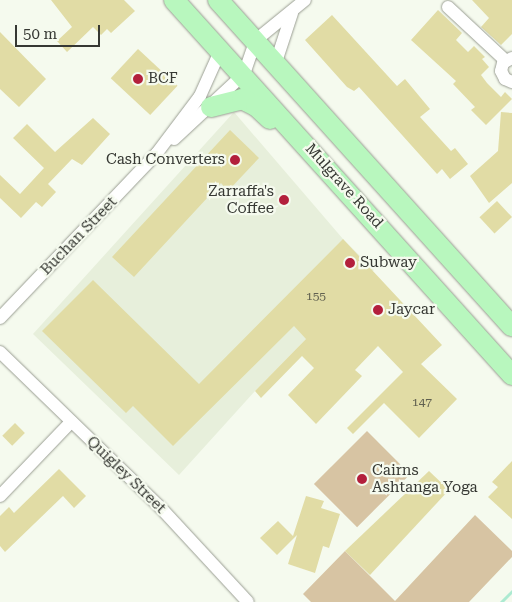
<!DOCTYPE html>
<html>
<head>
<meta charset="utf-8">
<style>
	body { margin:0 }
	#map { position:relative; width:512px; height:602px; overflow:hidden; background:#f5faee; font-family:"Roboto Serif",serif }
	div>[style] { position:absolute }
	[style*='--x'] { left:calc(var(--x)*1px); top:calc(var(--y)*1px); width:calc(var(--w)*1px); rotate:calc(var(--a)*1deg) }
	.built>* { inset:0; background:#e7efdb }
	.green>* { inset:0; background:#d7c4a3; transform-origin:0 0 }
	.stream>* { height:3px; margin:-1.5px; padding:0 1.5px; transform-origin:1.5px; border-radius:1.5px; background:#acead1 }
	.building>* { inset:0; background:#e1dca5; transform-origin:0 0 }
	.roads { filter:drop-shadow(0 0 1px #9a9e93) drop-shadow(0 0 1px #9a9e93) }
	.minor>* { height:12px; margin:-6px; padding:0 6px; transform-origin:6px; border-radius:6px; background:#fff }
	.primary>* { height:20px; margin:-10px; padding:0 10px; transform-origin:10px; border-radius:10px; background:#b8f7be }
	.dots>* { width:14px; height:14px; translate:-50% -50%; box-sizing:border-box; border:2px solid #f5faee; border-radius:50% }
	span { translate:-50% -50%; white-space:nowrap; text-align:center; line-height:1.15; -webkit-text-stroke:4.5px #f5faee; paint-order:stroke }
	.number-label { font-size:12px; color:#616150 }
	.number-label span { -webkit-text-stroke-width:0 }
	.poi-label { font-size:15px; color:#363833 }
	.left { translate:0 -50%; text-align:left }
	.right { translate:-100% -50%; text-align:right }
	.street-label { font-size:15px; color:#363833 }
	.scale { position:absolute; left:15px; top:25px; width:85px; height:22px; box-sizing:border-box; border:2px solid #363833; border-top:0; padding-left:6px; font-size:15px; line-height:18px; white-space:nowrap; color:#363833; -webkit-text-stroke:4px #f5faee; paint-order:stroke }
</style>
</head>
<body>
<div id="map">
	<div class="built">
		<i style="clip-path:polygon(234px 112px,343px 239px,374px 270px,255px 391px,179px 475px,33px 334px)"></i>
	</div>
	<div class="green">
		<i style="left:367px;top:431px;width:61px;height:75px;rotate:45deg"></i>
		<i style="clip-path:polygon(475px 515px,512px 551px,512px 557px,469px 602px,311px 602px,303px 594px,345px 551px,395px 601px)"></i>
	</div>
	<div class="stream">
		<i style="--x:501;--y:602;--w:16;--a:-45"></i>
	</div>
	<div class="building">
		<i style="clip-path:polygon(51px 0,124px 0,135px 11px,111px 33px,107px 29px,101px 35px,93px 27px,67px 52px,57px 41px,72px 27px)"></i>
		<i style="clip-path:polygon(472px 0,512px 0,512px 34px,501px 45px,481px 27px,489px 18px)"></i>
		<i style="clip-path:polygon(438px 10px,462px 33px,456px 40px,468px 52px,474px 46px,485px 57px,482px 59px,489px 67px,481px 75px,487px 83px,501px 97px,505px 92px,512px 99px,486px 125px,471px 110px,475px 107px,453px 84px,456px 81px,411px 40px)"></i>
		<i style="clip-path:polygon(332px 15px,397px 86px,405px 79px,430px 109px,420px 117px,451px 151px,455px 148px,468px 164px,450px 179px,442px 169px,437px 174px,359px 87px,354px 91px,347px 87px,305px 40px)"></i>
		<i style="clip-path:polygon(0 32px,46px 79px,19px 107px,0 89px)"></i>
		<i style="left:138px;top:49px;width:54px;height:40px;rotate:43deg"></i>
		<i style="clip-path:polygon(501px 112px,512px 113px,512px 183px,489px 203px,470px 176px,498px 151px)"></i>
		<i style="clip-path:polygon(93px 118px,110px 134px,82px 165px,72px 159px,48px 184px,56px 192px,42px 207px,36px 202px,21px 218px,0 198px,0 175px,20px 194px,44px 168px,13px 138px,27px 124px,55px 152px)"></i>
		<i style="clip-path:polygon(230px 130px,259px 158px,228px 191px,221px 183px,134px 277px,112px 257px)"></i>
		<i style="left:497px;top:201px;width:22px;height:24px;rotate:47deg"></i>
		<i style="clip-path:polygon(343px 239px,442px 345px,421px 364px,457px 399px,419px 438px,384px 403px,353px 434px,347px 428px,403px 372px,378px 346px,355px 370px,362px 376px,316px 424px,288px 395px,314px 368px,302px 356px,261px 398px,255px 391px,306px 339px,294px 326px,173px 446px,133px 406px,126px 413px,42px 331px,93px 280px,199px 384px)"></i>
		<i style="left:15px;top:423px;width:14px;height:18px;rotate:45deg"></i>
		<i style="clip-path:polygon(512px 461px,512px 519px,488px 497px,498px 487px,492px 482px)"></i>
		<i style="clip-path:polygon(59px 469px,86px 496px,74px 508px,63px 496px,5px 552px,0 546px,0 516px,9px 507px,14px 513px)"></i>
		<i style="clip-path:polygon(429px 471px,449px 490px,370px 575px,345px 551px)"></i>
		<i style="clip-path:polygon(306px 496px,324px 501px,321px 508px,340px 514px,329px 548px,323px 546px,315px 573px,288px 564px,297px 535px,277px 555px,260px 538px,278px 521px,293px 536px)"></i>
	</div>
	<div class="roads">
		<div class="minor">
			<i style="--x:448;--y:7;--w:79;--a:43"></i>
			<i style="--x:512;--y:58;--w:10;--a:151"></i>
			<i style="--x:503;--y:63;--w:8;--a:104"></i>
			<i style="--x:501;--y:71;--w:9;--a:63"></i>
			<i style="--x:505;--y:79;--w:8;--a:23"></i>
			<i style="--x:276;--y:62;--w:52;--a:-71.9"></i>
			<i style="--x:174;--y:139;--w:96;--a:-42.9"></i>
			<i style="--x:244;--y:74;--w:36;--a:-71"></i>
			<i style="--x:256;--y:40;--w:63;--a:-39.2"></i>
			<i style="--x:0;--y:318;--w:228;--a:-46.4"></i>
			<i style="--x:157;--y:153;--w:71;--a:-53"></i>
			<i style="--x:200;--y:96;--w:51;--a:-65.9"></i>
			<i style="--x:0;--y:352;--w:223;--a:44.1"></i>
			<i style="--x:160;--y:507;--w:129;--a:47.2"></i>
			<i style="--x:0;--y:496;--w:103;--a:-46.2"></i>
		</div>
		<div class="primary">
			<i style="--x:174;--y:0;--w:505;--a:47.97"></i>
			<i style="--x:218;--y:0;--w:439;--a:48"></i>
			<i style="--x:211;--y:107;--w:32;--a:-14"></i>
			<i style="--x:242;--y:99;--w:16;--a:27"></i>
			<i style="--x:256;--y:106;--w:19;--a:43"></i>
		</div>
	</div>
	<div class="dots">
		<i style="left:138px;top:79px;background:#b3203c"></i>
		<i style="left:235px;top:160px;background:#b3203c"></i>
		<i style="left:284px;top:200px;background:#b3203c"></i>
		<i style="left:350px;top:263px;background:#b3203c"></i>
		<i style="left:378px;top:310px;background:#b3203c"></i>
		<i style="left:362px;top:479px;background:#b3203c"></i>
	</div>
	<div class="number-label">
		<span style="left:316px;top:297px">155</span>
		<span style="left:422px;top:403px">147</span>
	</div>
	<div class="poi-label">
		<span class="left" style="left:148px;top:79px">BCF</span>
		<span class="right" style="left:225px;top:160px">Cash Converters</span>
		<span class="right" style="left:274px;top:200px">Zarraffa's<br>Coffee</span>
		<span class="left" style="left:360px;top:263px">Subway</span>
		<span class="left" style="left:388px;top:310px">Jaycar</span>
		<span class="left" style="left:372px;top:479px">Cairns<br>Ashtanga Yoga</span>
	</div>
	<div class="street-label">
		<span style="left:344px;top:186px;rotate:48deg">Mulgrave Road</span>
		<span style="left:79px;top:236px;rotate:-46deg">Buchan Street</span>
		<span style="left:126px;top:475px;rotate:44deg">Quigley Street</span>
	</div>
	<div class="scale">50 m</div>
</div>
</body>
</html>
